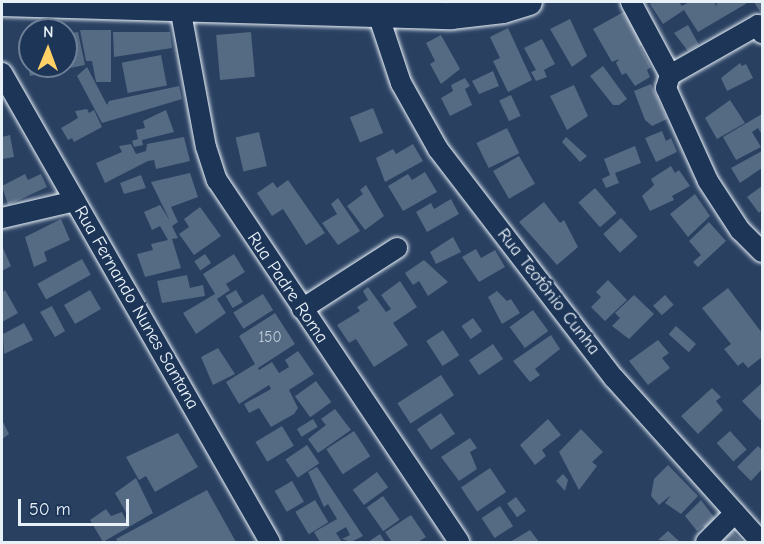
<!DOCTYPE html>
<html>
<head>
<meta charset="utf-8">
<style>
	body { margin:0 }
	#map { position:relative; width:764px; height:544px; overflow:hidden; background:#294061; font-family:"Comic Neue",sans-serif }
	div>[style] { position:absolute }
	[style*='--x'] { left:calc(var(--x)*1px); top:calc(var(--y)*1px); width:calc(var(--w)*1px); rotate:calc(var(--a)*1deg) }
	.building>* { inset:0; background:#556a83; transform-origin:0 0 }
	.roads { filter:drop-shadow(0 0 2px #e8f1f8) drop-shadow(0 0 2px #e8f1f8) }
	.minor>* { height:20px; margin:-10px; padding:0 10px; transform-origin:10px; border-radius:10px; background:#1d3557 }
	.major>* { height:26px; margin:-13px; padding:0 13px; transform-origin:13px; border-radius:13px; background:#1d3557 }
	span { translate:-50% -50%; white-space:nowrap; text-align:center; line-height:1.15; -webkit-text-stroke:5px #1d3557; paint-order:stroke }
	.number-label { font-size:15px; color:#c3cfdb }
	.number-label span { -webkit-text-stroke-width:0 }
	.street-label { font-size:18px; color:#e8f1f8 }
	.frame { position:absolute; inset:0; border:3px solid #e8f1f8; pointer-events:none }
	.north { position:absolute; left:18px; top:18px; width:60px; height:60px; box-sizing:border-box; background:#1d3557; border:2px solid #6e8097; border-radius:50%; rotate:1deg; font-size:16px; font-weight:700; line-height:24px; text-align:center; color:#e8f1f8 }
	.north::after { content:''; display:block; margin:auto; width:21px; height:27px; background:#ffd166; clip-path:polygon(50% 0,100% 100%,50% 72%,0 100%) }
	.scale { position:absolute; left:18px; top:499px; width:111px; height:27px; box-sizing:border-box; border:3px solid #e8f1f8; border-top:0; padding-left:8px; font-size:18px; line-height:21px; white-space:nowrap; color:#e8f1f8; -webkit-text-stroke:4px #1d3557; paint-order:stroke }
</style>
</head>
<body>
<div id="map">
	<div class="building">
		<i style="clip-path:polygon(654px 2px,679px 2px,682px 6px,689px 2px,714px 2px,717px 7px,716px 2px,749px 2px,698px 32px,684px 10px,663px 24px,650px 4px)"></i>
		<i style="clip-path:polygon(754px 2px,762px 2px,762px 15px)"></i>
		<i style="clip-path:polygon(627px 10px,645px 43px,640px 46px,651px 67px,647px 70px,650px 77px,635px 86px,626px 73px,622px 75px,616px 63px,619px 59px,612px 62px,593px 29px)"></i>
		<i style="clip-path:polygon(570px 19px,587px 56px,572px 67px,550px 29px)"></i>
		<i style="clip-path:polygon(688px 25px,699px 45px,688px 51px,674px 33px)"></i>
		<i style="clip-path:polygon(508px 28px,532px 80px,508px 92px,493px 61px,500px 58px,490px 37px)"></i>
		<i style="clip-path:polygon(80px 30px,111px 30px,111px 82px,96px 82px,92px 61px,86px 61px)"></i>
		<i style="clip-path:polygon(78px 32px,85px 65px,30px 76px,23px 43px,30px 42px,30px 66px,66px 66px,66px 34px)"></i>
		<i style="clip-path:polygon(113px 32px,170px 32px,172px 48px,114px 57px)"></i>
		<i style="left:251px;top:32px;width:45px;height:35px;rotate:85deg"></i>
		<i style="clip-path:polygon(441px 35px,460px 69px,441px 84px,430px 64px,435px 61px,426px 43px)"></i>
		<i style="clip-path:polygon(542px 39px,555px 64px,544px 70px,547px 77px,536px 81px,531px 72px,536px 70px,524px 48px)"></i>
		<i style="left:161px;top:55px;width:31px;height:40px;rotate:79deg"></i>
		<i style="clip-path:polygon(740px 63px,742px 66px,746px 64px,753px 78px,727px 91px,721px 78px)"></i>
		<i style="clip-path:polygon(603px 66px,627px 99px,619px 105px,613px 105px,590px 76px)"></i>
		<i style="clip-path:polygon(87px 67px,107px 105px,109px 101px,179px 86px,182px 99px,102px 123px,77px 76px)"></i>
		<i style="clip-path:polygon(493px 71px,499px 86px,479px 94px,472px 81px)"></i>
		<i style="clip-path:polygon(465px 78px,470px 86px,465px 89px,472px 105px,450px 116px,441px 98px,453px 91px,451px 85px)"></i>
		<i style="clip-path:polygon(651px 84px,667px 119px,652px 126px,645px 120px,634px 91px)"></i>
		<i style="clip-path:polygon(574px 85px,588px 116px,567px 130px,550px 96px)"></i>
		<i style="left:511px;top:95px;width:23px;height:13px;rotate:65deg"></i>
		<i style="clip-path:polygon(730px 100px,745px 123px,717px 139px,705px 118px)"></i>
		<i style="left:373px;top:108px;width:27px;height:25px;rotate:68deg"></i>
		<i style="clip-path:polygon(87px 109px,89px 113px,94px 110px,102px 127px,74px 142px,72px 138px,68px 140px,61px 128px,78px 118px,75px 111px)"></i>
		<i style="clip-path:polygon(166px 110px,174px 132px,142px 140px,143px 145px,134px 147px,132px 141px,138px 139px,136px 130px,145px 128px,143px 121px)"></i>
		<i style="clip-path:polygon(762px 114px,762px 135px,758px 128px,752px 132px,761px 147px,736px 160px,723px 137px)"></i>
		<i style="left:507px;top:128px;width:28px;height:34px;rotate:64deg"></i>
		<i style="clip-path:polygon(662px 131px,666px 141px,671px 138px,677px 152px,656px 162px,645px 138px)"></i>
		<i style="left:259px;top:132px;width:35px;height:24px;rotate:77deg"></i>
		<i style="clip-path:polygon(10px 135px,14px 157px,2px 159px,2px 137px)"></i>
		<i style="clip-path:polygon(184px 137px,190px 161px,156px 169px,154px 160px,148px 161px,105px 183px,96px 163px,122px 152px,119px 146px,131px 144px,136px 154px,146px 151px,147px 144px)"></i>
		<i style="clip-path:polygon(566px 137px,587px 156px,580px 162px,562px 142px)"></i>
		<i style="clip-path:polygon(413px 144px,423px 161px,385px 182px,376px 158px,393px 149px,396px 154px)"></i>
		<i style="clip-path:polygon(635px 146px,641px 163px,615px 173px,619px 183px,606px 188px,602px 179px,610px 175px,604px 159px)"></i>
		<i style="clip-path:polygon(762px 151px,762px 168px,740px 183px,731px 168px)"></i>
		<i style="left:519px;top:156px;width:32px;height:30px;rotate:60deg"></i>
		<i style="clip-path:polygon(671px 166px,675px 173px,679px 170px,690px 186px,672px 196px,674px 200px,650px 211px,642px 196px,654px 185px,651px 179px)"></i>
		<i style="clip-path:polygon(425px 172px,437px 192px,403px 211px,388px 186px,408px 174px,412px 180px)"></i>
		<i style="clip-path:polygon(190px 173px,198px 197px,171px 207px,178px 222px,172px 226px,178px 238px,172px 239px,181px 268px,145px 277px,137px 254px,153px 250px,151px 244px,168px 240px,160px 226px,152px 230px,144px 212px,160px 205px,170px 221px,151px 182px)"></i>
		<i style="clip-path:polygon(25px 174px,28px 180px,41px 174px,47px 187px,8px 205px,2px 186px)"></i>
		<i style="clip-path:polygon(141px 175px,146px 188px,124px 194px,120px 183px)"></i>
		<i style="clip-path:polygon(288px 180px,325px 233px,306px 245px,283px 209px,272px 216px,257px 193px,273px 182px,277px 188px)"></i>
		<i style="clip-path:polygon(366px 185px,384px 216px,365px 230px,347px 206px,363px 194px,360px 190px)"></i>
		<i style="clip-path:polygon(762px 186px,762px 210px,759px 213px,747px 197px)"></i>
		<i style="left:595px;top:188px;width:33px;height:22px;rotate:49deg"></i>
		<i style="clip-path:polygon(695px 194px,710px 216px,688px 237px,670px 214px)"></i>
		<i style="clip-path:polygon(338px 198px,360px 231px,338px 245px,322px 223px,337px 214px,331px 204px)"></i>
		<i style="clip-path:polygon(451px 199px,459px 214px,427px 232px,416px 212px,431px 203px,434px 209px)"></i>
		<i style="clip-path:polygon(544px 202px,560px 223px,564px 220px,578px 247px,557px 265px,519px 222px)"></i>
		<i style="clip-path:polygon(200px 207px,221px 236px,194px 255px,179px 234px,189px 227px,184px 219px)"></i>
		<i style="left:621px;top:218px;width:25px;height:24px;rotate:48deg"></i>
		<i style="clip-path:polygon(61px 219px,70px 240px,44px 252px,47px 261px,34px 267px,25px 237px)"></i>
		<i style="clip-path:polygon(709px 222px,726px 241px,698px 267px,693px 262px,701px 255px,689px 241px)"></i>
		<i style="clip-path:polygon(453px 237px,461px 252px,436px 264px,430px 252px)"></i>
		<i style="clip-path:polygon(2px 246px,11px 266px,2px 271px)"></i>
		<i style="clip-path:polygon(476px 249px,481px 258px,495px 250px,505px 267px,479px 282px,462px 257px)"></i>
		<i style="left:205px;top:254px;width:11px;height:13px;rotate:56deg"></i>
		<i style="clip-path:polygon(234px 254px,245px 272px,226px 284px,230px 290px,217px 299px,226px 313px,196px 334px,183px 313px,215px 294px,203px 274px)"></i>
		<i style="left:82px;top:259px;width:18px;height:51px;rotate:61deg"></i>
		<i style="clip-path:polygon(424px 260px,448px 282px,428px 296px,419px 281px,413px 285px,405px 273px)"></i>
		<i style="clip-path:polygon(187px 275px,190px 288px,203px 285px,205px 296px,162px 303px,157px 281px)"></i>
		<i style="clip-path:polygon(608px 280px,627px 300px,605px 321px,591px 307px,601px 297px,596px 292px)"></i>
		<i style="clip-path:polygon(400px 281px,417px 307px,393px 323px,408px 345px,374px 367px,356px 339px,349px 343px,337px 325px,360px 311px,357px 307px,368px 300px,363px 291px,368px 287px,386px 312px,391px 309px,381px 295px)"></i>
		<i style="clip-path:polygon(728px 288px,762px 333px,762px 357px,748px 368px,743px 362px,738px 366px,724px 349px,731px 344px,702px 308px)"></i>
		<i style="clip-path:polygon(5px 290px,18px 313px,2px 322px,2px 293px)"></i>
		<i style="left:90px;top:290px;width:22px;height:30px;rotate:60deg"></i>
		<i style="left:236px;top:290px;width:14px;height:12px;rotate:60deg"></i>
		<i style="clip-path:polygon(497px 291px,507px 301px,511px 299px,520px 313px,502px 324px,488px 297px)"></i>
		<i style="left:263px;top:294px;width:19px;height:35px;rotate:58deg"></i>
		<i style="clip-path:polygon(634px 295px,654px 314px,629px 339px,612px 326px,620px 318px,615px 313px)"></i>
		<i style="left:665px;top:295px;width:13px;height:16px;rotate:48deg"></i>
		<i style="clip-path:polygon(52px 306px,65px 331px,55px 337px,40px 312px)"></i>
		<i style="left:533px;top:310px;width:26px;height:29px;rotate:54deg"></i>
		<i style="clip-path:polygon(275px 313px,295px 344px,258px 368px,259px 370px,272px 362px,279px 373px,289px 367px,285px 360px,298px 351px,314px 374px,289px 390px,298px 408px,294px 414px,271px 427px,259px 408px,249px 413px,244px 404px,271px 389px,269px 385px,239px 404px,226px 382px,255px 364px,239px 336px)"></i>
		<i style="left:473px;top:318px;width:16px;height:14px;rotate:55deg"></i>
		<i style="clip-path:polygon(24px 323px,33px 340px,4px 354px,3px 334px)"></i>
		<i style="left:676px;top:326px;width:27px;height:11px;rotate:42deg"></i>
		<i style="left:443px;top:330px;width:30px;height:20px;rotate:57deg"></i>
		<i style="clip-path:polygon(551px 335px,560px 349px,535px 369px,540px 375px,530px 382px,513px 361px)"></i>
		<i style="clip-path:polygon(658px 340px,669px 353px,662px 358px,670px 368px,648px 385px,629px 361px)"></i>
		<i style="left:493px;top:344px;width:18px;height:29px;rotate:56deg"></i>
		<i style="clip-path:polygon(218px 348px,235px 374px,213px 385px,201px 357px)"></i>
		<i style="left:441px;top:375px;width:24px;height:52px;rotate:57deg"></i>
		<i style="left:316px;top:381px;width:26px;height:26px;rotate:54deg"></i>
		<i style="clip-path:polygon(762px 383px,762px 418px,760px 420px,742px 401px)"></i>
		<i style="clip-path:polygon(712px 388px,721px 397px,716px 401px,723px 410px,698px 434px,681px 416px)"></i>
		<i style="clip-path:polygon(335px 409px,351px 430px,318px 453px,308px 439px,326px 425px,321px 419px)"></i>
		<i style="left:441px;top:413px;width:25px;height:29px;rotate:56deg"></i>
		<i style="left:313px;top:419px;width:9px;height:19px;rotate:58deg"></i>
		<i style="clip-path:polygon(548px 419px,561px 435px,542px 450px,546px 456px,535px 465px,520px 445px)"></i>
		<i style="clip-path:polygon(2px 420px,9px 434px,2px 439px)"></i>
		<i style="left:282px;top:426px;width:23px;height:31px;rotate:59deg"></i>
		<i style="clip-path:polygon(581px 429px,603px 452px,592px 462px,597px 466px,579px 490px,559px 452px)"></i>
		<i style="left:354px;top:431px;width:30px;height:33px;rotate:57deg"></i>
		<i style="left:730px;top:431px;width:25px;height:18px;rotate:48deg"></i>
		<i style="clip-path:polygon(178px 433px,198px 467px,155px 492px,146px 476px,139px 480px,126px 457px)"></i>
		<i style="clip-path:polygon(470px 438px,477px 448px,470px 452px,477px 469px,459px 481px,441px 457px)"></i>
		<i style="left:307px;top:445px;width:22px;height:26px;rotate:56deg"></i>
		<i style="clip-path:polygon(758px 446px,762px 450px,762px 469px,751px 481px,737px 467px)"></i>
		<i style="clip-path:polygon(668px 465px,698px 496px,681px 514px,665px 503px,671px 495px,659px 505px,651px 496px,654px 479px)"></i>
		<i style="clip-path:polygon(317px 467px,363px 536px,351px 542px,342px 539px,350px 535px,346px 527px,336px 533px,342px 542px,320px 542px,314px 532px,337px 519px,328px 504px,324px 507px,308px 472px)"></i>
		<i style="left:490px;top:468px;width:29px;height:35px;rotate:56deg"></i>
		<i style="left:377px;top:472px;width:19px;height:30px;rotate:54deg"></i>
		<i style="clip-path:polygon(563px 474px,568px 480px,565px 491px,556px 481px)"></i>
		<i style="clip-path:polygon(136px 478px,153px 513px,103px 542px,90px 520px,106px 509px,111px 516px,122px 512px,126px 520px,129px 518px,115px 493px)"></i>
		<i style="left:292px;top:481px;width:24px;height:20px;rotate:60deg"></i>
		<i style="clip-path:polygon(207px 490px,236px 542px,118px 542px,116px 539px)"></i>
		<i style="left:383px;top:496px;width:29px;height:20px;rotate:55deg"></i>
		<i style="left:516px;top:497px;width:17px;height:11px;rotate:54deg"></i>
		<i style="left:315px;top:500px;width:26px;height:23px;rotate:59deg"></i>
		<i style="clip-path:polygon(701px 500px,720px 525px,711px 534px,703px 526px,697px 531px,685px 516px)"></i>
		<i style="left:500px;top:506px;width:24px;height:22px;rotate:57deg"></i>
		<i style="clip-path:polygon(411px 515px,426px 537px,418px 542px,392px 542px,385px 532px)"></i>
		<i style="clip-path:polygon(730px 529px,743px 542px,721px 542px)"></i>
		<i style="clip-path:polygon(530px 530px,539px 542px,510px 542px)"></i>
		<i style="clip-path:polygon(668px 531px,680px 542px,658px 540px)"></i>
		<i style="clip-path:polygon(380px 534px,385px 542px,368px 542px)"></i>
	</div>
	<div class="roads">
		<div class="minor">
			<i style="--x:179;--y:2;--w:147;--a:79.5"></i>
			<i style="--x:206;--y:147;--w:35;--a:72"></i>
			<i style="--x:217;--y:180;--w:435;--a:56.2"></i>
			<i style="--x:631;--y:2;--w:83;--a:61.9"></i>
			<i style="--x:670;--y:75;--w:14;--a:107"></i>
			<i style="--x:666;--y:88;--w:102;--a:65.7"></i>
			<i style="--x:708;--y:181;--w:59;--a:56.9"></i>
			<i style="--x:740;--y:230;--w:31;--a:45"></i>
			<i style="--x:378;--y:14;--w:73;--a:71.6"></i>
			<i style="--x:401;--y:83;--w:76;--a:60.7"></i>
			<i style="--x:438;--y:149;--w:289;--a:52.5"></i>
			<i style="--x:614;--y:378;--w:220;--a:48.1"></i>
			<i style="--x:2;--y:73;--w:540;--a:60.26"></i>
			<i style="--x:670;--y:75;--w:101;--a:-29.6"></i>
			<i style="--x:758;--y:25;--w:9;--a:63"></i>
			<i style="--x:2;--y:218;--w:75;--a:-13.1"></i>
			<i style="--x:302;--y:309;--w:113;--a:-32.7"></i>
			<i style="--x:706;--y:542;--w:41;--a:-45"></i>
		</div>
		<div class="major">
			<i style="--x:2;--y:3;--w:449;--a:1.7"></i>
			<i style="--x:451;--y:16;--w:52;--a:-6.6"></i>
			<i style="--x:503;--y:10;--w:27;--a:-17"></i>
		</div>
	</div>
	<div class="number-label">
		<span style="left:270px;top:338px">150</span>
	</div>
	<div class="street-label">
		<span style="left:287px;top:288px;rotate:56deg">Rua Padre Roma</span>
		<span style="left:548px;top:292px;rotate:52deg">Rua Teotônio Cunha</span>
		<span style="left:136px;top:308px;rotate:60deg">Rua Fernando Nunes Santana</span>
	</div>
	<div class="frame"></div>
	<div class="north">N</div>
	<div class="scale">50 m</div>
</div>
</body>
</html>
